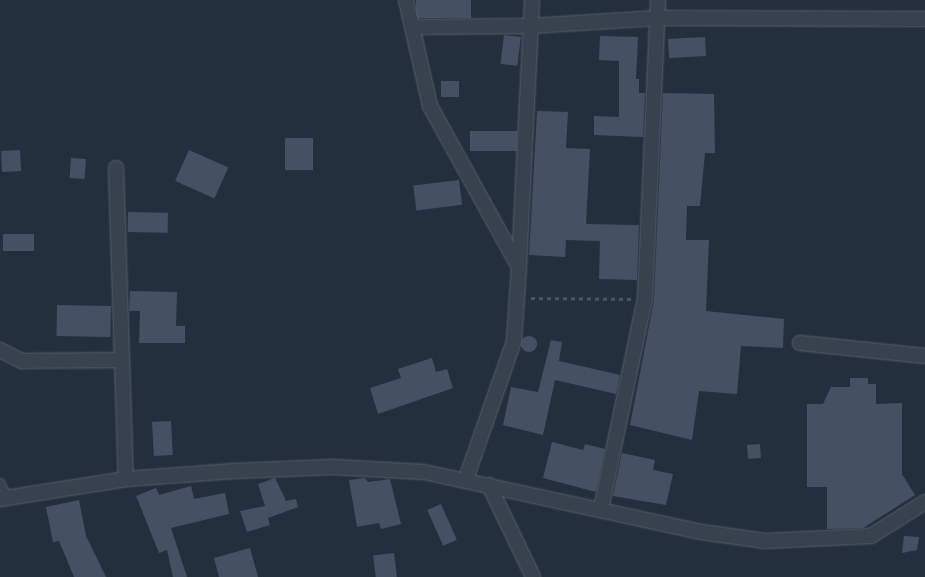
<!DOCTYPE html>
<html>
<head>
<meta charset="utf-8">
<style>
	body { margin:0 }
	#map { position:relative; width:925px; height:577px; overflow:hidden; background:#242f3e; font-family:"Archivo Narrow",sans-serif }
	div>[style] { position:absolute }
	[style*='--x'] { left:calc(var(--x)*1px); top:calc(var(--y)*1px); width:calc(var(--w)*1px); rotate:calc(var(--a)*1deg) }
	.building>* { inset:0; background:#455162; transform-origin:0 0 }
	.round { border-radius:50% }
	.path>* { height:3px; margin-top:-1.5px; transform-origin:0; background:repeating-linear-gradient(90deg,#44595c 0 4px,transparent 0 8px) }
	.roads { filter:drop-shadow(0 0 1px #565f6c) drop-shadow(0 0 1px #565f6c) }
	.service>* { height:7px; margin:-3.5px; padding:0 3.5px; transform-origin:3.5px; border-radius:3.5px; background:#38414e }
	.minor>* { height:14px; margin:-7px; padding:0 7px; transform-origin:7px; border-radius:7px; background:#38414e }
	span { translate:-50% -50%; white-space:nowrap; text-align:center; line-height:1.15; -webkit-text-stroke:4.5px #1d2633; paint-order:stroke }
</style>
</head>
<body>
<div id="map">
	<div class="building">
		<i style="left:416px;top:0;width:55px;height:18px"></i>
		<i style="left:504px;top:35px;width:17px;height:29px;rotate:7deg"></i>
		<i style="clip-path:polygon(600px 36px,638px 37px,636px 79px,639px 79px,639px 93px,645px 93px,643px 137px,594px 135px,594px 116px,619px 117px,619px 61px,599px 60px)"></i>
		<i style="left:705px;top:37px;width:19px;height:37px;rotate:87deg"></i>
		<i style="left:441px;top:81px;width:18px;height:16px"></i>
		<i style="clip-path:polygon(663px 93px,714px 94px,715px 153px,705px 153px,700px 206px,687px 206px,686px 240px,709px 240px,706px 311px,784px 319px,783px 348px,741px 346px,737px 394px,699px 391px,692px 440px,630px 425px,654px 300px)"></i>
		<i style="clip-path:polygon(537px 111px,568px 112px,566px 148px,590px 149px,586px 224px,639px 225px,637px 280px,599px 279px,600px 241px,566px 240px,565px 257px,529px 255px)"></i>
		<i style="left:470px;top:131px;width:47px;height:20px"></i>
		<i style="left:285px;top:138px;width:28px;height:32px"></i>
		<i style="left:20px;top:150px;width:21px;height:19px;rotate:87deg"></i>
		<i style="left:189px;top:150px;width:43px;height:34px;rotate:24deg"></i>
		<i style="left:71px;top:158px;width:15px;height:20px;rotate:4deg"></i>
		<i style="left:459px;top:180px;width:25px;height:46px;rotate:83deg"></i>
		<i style="left:128px;top:212px;width:40px;height:20px;rotate:1deg"></i>
		<i style="left:3px;top:234px;width:31px;height:17px"></i>
		<i style="clip-path:polygon(130px 291px,177px 292px,176px 326px,185px 326px,185px 343px,139px 343px,140px 311px,129px 311px)"></i>
		<i style="left:57px;top:305px;width:54px;height:31px;rotate:1deg"></i>
		<i class="round" style="left:521px;top:336px;width:16px;height:16px"></i>
		<i style="clip-path:polygon(551px 340px,562px 342px,559px 361px,620px 375px,616px 394px,555px 380px,543px 435px,503px 425px,511px 387px,538px 392px)"></i>
		<i style="clip-path:polygon(432px 358px,436px 372px,447px 369px,453px 388px,378px 414px,370px 388px,401px 378px,398px 369px)"></i>
		<i style="clip-path:polygon(850px 378px,868px 378px,868px 384px,876px 384px,876px 404px,902px 403px,902px 474px,915px 495px,863px 528px,827px 529px,827px 487px,807px 487px,807px 404px,823px 404px,831px 387px,850px 387px)"></i>
		<i style="left:171px;top:421px;width:34px;height:19px;rotate:87deg"></i>
		<i style="clip-path:polygon(552px 442px,583px 450px,585px 444px,605px 449px,596px 492px,543px 478px)"></i>
		<i style="left:760px;top:444px;width:14px;height:13px;rotate:86deg"></i>
		<i style="clip-path:polygon(622px 453px,655px 460px,653px 470px,673px 474px,666px 505px,613px 496px)"></i>
		<i style="clip-path:polygon(275px 478px,286px 501px,296px 499px,298px 507px,268px 518px,270px 525px,247px 532px,240px 511px,265px 506px,258px 484px)"></i>
		<i style="clip-path:polygon(365px 478px,368px 482px,390px 479px,401px 524px,381px 529px,379px 523px,357px 527px,349px 480px)"></i>
		<i style="clip-path:polygon(191px 486px,194px 499px,225px 493px,229px 514px,171px 528px,187px 577px,173px 577px,167px 550px,159px 553px,136px 496px,156px 488px,159px 495px)"></i>
		<i style="clip-path:polygon(79px 500px,86px 536px,106px 577px,74px 577px,59px 541px,53px 542px,46px 507px)"></i>
		<i style="left:441px;top:504px;width:39px;height:15px;rotate:66deg"></i>
		<i style="clip-path:polygon(904px 536px,919px 537px,917px 550px,902px 553px)"></i>
		<i style="clip-path:polygon(250px 548px,258px 577px,219px 577px,214px 558px)"></i>
		<i style="left:394px;top:553px;width:24px;height:21px;rotate:83deg"></i>
	</div>
	<div class="path">
		<i style="--x:531;--y:298;--w:101;--a:0.6"></i>
	</div>
	<div class="roads">
		<div class="service">
			<i style="--x:0;--y:482;--w:18;--a:63"></i>
		</div>
		<div class="minor">
			<i style="--x:406;--y:0;--w:109;--a:77.2"></i>
			<i style="--x:430;--y:106;--w:184;--a:61.1"></i>
			<i style="--x:519;--y:267;--w:74;--a:93.9"></i>
			<i style="--x:514;--y:341;--w:146;--a:109.2"></i>
			<i style="--x:412;--y:27;--w:119;--a:-0.5"></i>
			<i style="--x:531;--y:26;--w:126;--a:-3.6"></i>
			<i style="--x:657;--y:18;--w:268;--a:0.2"></i>
			<i style="--x:116;--y:168;--w:311;--a:88.2"></i>
			<i style="--x:519;--y:266;--w:266;--a:-87.2"></i>
			<i style="--x:800;--y:343;--w:126;--a:5.9"></i>
			<i style="--x:0;--y:350;--w:25;--a:27"></i>
			<i style="--x:22;--y:361;--w:100;--a:-0.6"></i>
			<i style="--x:489;--y:485;--w:102;--a:64.4"></i>
			<i style="--x:0;--y:499;--w:128;--a:-9"></i>
			<i style="--x:126;--y:479;--w:108;--a:-4.2"></i>
			<i style="--x:234;--y:471;--w:99;--a:-2.3"></i>
			<i style="--x:333;--y:467;--w:91;--a:3.1"></i>
			<i style="--x:424;--y:472;--w:283;--a:12.2"></i>
			<i style="--x:701;--y:532;--w:65;--a:8"></i>
			<i style="--x:765;--y:541;--w:106;--a:-2.7"></i>
			<i style="--x:871;--y:536;--w:64;--a:-32.2"></i>
			<i style="--x:601;--y:509;--w:215;--a:-78.2"></i>
			<i style="--x:645;--y:299;--w:299;--a:-87.5"></i>
		</div>
	</div>
</div>
</body>
</html>
